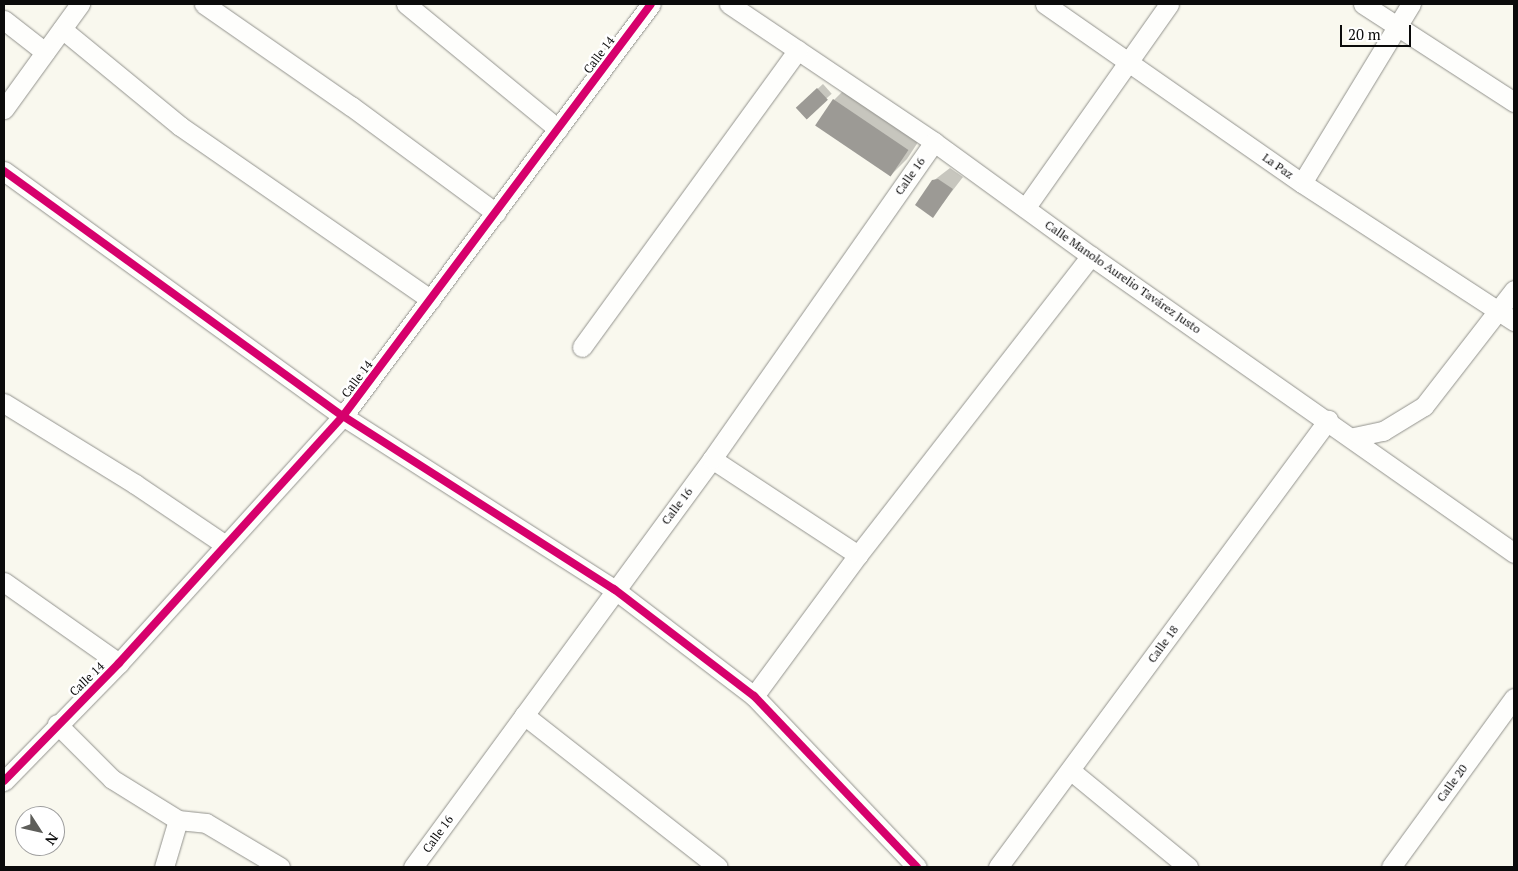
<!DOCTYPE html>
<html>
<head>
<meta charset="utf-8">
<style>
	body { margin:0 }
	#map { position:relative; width:1518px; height:871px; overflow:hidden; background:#f9f8ee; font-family:"PT Serif",serif }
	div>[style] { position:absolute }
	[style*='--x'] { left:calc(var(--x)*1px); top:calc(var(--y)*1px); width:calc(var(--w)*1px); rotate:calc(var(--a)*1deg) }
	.shadow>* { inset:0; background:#0003; transform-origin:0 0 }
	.building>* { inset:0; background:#9c9a95; transform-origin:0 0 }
	.roads { filter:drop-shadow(0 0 1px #92928d) drop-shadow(0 0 1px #92928d) }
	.street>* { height:19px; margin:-9.5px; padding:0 9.5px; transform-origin:9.5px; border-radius:9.5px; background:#fefefc }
	.cycleway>* { height:8px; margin:-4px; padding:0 4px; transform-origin:4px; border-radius:4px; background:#d6006c }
	span { translate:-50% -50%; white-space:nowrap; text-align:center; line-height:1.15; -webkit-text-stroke:5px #fff; paint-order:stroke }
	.street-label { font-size:12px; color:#0b0b0b }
	.frame { position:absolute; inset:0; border:5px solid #0b0b0b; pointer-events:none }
	.north { position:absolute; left:15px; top:806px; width:50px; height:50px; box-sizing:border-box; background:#fff; border:1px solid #9d9d9d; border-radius:50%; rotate:125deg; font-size:14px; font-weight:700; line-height:20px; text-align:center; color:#0b0b0b }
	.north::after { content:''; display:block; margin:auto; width:18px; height:22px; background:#5e5e5a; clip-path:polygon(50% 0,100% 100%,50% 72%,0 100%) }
	.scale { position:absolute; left:1340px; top:25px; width:71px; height:22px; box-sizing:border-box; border:2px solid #0b0b0b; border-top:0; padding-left:6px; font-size:15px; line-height:18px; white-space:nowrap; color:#0b0b0b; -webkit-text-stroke:4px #fff; paint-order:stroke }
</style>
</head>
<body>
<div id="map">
	<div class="shadow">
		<i style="clip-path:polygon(851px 83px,924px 133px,907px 159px,890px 176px,834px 100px)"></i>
		<i style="left:823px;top:84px;width:13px;height:35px;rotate:48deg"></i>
		<i style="clip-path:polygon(950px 168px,963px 177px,933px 216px,933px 181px)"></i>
	</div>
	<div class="building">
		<i style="left:817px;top:88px;width:16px;height:29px;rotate:47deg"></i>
		<i style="left:833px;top:99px;width:91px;height:32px;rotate:34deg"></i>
		<i style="clip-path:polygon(938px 179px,953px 189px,933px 218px,915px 205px,932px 180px)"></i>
	</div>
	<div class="roads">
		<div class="street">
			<i style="--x:204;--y:4;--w:179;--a:34.8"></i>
			<i style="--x:351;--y:106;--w:180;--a:36.4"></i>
			<i style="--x:406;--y:4;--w:197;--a:39.4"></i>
			<i style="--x:729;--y:4;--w:247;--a:33.9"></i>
			<i style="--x:934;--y:142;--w:194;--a:36"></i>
			<i style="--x:1091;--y:256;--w:517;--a:35.07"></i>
			<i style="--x:1045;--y:4;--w:313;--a:34.9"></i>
			<i style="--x:1302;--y:183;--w:253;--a:33.1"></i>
			<i style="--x:1363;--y:4;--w:180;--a:33"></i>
			<i style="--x:4;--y:20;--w:52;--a:38"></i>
			<i style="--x:62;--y:29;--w:153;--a:39.4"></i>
			<i style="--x:180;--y:126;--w:305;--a:34.7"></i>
			<i style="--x:4;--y:109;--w:130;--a:-54.1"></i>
			<i style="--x:4;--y:171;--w:418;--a:35.9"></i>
			<i style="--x:343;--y:416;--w:322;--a:32.6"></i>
			<i style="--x:614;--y:589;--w:176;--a:37.4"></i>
			<i style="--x:754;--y:696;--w:236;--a:46.4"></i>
			<i style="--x:1302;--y:183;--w:210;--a:-58.7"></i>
			<i style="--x:1026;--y:207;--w:248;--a:-54.8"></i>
			<i style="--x:582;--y:347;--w:367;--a:-54"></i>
			<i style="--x:4;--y:403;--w:154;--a:31.7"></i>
			<i style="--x:135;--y:484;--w:107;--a:34"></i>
			<i style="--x:1354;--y:437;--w:30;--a:-12"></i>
			<i style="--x:1383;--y:431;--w:48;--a:-31.4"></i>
			<i style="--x:1424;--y:406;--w:147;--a:-52.2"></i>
			<i style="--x:712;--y:459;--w:175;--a:33.3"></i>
			<i style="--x:4;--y:582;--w:141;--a:35.2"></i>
			<i style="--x:754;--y:696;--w:175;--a:-53.6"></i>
			<i style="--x:858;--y:555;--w:379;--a:-52.1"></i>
			<i style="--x:524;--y:715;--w:246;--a:38.1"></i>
			<i style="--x:57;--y:724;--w:78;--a:45"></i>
			<i style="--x:112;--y:779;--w:78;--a:31.8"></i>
			<i style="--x:178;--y:820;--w:49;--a:106.6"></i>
			<i style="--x:1070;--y:770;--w:153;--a:39.4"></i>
			<i style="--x:4;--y:781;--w:165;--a:-45.7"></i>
			<i style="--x:119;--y:663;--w:333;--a:-47.8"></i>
			<i style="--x:343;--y:416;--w:514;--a:-53.22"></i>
			<i style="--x:178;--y:820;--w:28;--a:6"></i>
			<i style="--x:206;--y:823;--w:86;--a:30.7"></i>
			<i style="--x:413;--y:867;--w:506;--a:-53.76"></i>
			<i style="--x:712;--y:459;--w:387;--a:-55"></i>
			<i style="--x:998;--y:867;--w:556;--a:-53.56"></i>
			<i style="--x:1391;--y:867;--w:209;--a:-54"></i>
		</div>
	</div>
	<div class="cycleway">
		<i style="--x:4;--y:171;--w:418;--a:35.9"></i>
		<i style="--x:343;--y:416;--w:322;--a:32.6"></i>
		<i style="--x:614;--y:589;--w:176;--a:37.4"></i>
		<i style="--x:754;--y:696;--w:236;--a:46.4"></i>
		<i style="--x:4;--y:781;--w:165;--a:-45.7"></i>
		<i style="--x:119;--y:663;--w:333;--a:-47.8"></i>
		<i style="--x:343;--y:416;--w:514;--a:-53.22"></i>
	</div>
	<div class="street-label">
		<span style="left:599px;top:55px;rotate:-53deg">Calle 14</span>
		<span style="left:1278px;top:166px;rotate:35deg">La Paz</span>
		<span style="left:910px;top:176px;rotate:-55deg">Calle 16</span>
		<span style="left:1123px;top:277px;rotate:35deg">Calle Manolo Aurelio Tavárez Justo</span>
		<span style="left:357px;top:379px;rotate:-53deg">Calle 14</span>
		<span style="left:677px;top:506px;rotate:-53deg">Calle 16</span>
		<span style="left:1163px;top:644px;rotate:-54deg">Calle 18</span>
		<span style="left:87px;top:679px;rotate:-44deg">Calle 14</span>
		<span style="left:1452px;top:783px;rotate:-54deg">Calle 20</span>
		<span style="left:438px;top:834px;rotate:-54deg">Calle 16</span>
	</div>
	<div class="frame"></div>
	<div class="north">N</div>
	<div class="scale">20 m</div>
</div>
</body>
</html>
